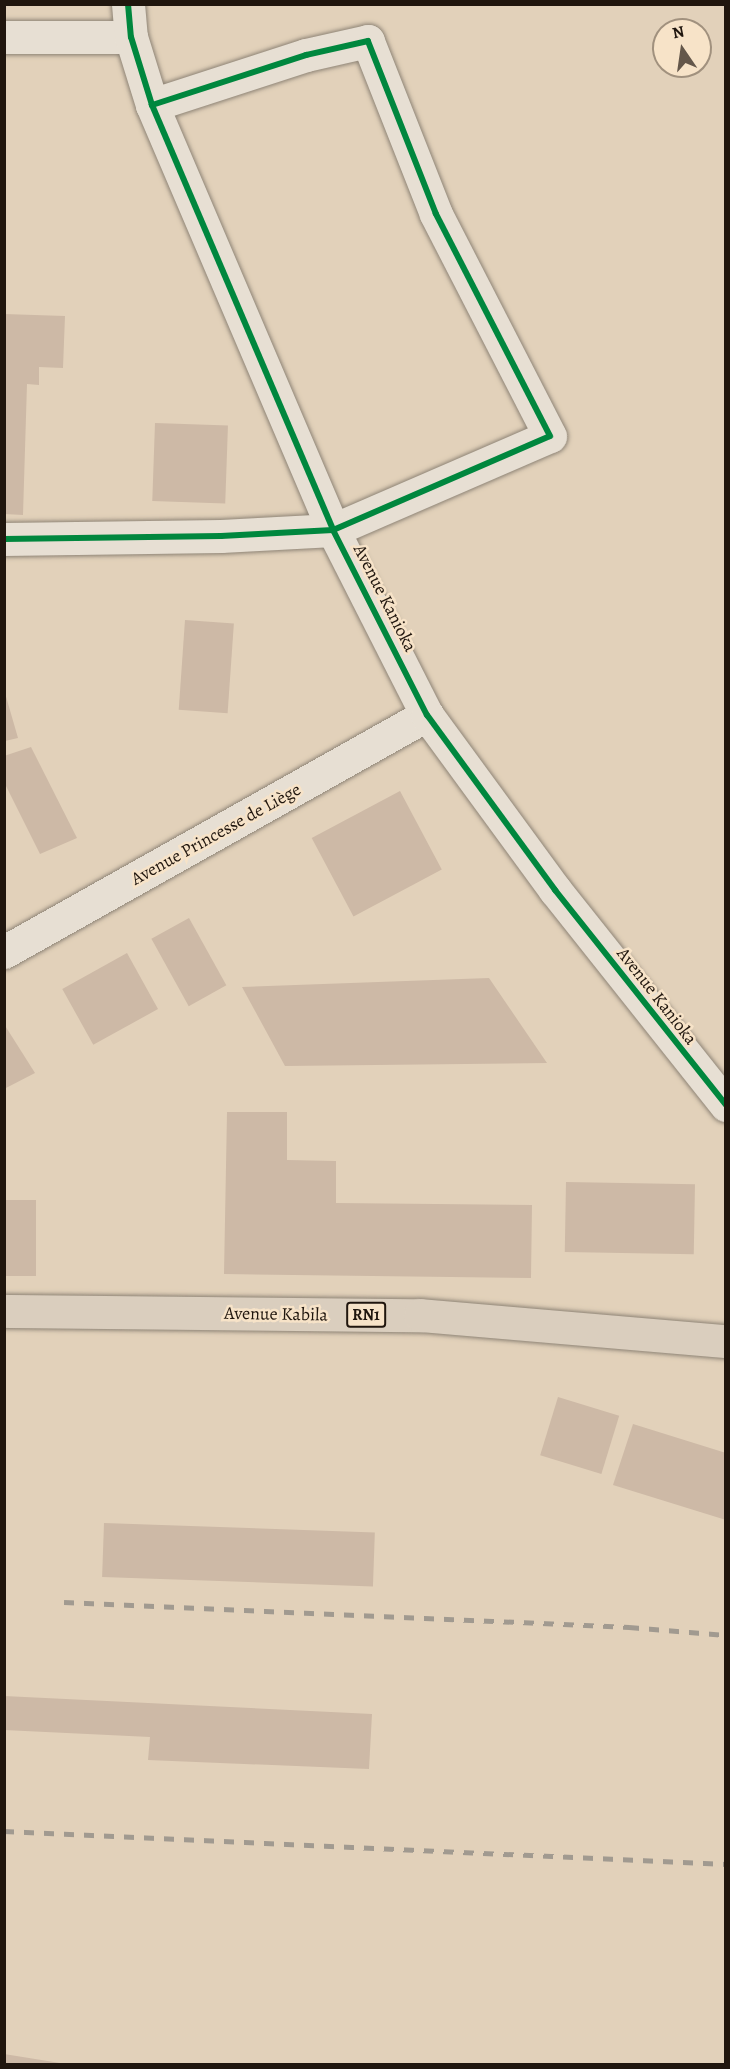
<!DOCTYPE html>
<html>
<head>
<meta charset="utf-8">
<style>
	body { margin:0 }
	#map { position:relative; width:730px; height:2069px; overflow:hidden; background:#e2d1ba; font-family:Alegreya,serif }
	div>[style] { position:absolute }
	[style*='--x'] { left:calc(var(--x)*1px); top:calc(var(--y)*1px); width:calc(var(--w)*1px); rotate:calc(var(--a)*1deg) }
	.building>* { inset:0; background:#cdb9a6; transform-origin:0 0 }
	.roads { filter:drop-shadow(0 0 2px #8e8476) drop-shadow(0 0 2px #8e8476) }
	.minor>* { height:33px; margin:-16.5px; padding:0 16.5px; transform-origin:16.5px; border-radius:16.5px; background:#e7dfd3 }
	.tertiary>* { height:33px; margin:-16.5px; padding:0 16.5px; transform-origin:16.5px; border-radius:16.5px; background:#e7dfd3 }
	.trunk>* { height:33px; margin:-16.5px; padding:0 16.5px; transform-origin:16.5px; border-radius:16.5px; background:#dacebe }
	.rail>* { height:4.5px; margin-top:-2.25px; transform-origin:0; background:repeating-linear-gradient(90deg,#a19a90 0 10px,transparent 0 20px) }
	.cycleway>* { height:6px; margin:-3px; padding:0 3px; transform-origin:3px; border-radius:3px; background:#00873e }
	span { translate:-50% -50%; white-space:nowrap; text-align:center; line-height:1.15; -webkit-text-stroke:5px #f7e3c8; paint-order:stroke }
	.shield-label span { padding:2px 4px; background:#f7e3c8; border:2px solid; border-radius:4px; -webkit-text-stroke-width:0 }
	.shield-label { font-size:16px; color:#20160e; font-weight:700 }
	.street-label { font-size:18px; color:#20160e }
	.frame { position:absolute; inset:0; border:6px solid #20160e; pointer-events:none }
	.north { position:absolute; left:652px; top:18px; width:60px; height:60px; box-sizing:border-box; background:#f7e3c8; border:2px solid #a1917e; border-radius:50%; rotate:347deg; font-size:16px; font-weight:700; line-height:24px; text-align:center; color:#20160e }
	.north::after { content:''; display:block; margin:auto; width:21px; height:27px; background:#64574a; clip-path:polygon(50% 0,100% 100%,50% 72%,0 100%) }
</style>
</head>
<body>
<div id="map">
	<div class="building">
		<i style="clip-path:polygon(4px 314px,65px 316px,63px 368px,39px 367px,39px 385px,27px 384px,23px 515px,4px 514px)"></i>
		<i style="left:155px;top:423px;width:73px;height:78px;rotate:2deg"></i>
		<i style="left:185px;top:620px;width:49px;height:90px;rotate:4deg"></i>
		<i style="clip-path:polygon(5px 693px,18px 738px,5px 741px)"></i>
		<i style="clip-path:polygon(31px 747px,77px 838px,40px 854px,4px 782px,4px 756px)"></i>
		<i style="left:400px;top:791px;width:89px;height:100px;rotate:62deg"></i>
		<i style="left:189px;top:918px;width:77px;height:43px;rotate:61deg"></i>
		<i style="left:127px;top:953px;width:64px;height:74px;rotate:61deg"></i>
		<i style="clip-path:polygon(489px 978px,547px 1063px,285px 1066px,242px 987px)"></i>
		<i style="clip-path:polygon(4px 1024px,35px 1073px,4px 1089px)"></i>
		<i style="clip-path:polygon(227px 1112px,287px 1112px,287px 1160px,336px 1161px,336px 1203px,532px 1205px,531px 1278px,224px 1274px)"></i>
		<i style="left:566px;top:1182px;width:129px;height:70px;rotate:1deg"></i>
		<i style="left:4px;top:1200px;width:32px;height:76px"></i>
		<i style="left:558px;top:1397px;width:64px;height:61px;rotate:17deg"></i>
		<i style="clip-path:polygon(633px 1424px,726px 1453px,726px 1520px,613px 1485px)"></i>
		<i style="left:104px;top:1523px;width:271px;height:54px;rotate:2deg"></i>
		<i style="clip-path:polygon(4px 1696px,372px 1714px,369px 1769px,148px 1760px,150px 1737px,4px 1730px)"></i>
		<i style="clip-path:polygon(4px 2054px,60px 2063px,60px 2064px,4px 2064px)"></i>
	</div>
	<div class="roads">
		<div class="minor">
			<i style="--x:4;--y:37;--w:127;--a:0"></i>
			<i style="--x:4;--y:539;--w:217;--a:-0.8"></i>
			<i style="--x:221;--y:536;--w:112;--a:-3.1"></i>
			<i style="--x:333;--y:530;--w:236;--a:-23.4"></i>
			<i style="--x:550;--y:436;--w:250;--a:-117.2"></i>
			<i style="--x:436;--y:214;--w:186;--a:-111.5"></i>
			<i style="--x:368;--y:41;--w:64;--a:167.3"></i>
			<i style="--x:306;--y:55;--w:162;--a:162"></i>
			<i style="--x:4;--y:952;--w:485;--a:-29.3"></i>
		</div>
		<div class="tertiary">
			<i style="--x:128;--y:4;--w:33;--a:85"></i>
			<i style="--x:131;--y:37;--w:71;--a:72.8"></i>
			<i style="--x:152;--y:105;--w:462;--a:66.9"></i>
			<i style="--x:333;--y:530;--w:208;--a:63.1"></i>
			<i style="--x:427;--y:715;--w:217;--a:53.8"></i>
			<i style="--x:555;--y:890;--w:275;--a:51.5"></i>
		</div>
		<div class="trunk">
			<i style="--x:4;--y:1311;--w:416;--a:0.6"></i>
			<i style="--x:420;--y:1315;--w:307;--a:4.9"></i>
		</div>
	</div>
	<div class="rail">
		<i style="--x:64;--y:1602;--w:566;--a:2.53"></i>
		<i style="--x:629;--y:1627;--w:97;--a:4.7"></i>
		<i style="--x:4;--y:1831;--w:723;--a:2.62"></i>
	</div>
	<div class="cycleway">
		<i style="--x:128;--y:4;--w:33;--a:85"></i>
		<i style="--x:131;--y:37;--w:71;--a:72.8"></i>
		<i style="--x:152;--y:105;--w:462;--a:66.9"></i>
		<i style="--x:333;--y:530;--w:208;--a:63.1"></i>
		<i style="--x:427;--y:715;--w:217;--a:53.8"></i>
		<i style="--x:555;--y:890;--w:275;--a:51.5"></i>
		<i style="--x:4;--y:539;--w:217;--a:-0.8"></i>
		<i style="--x:221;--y:536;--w:112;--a:-3.1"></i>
		<i style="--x:333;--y:530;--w:236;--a:-23.4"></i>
		<i style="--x:550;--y:436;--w:250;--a:-117.2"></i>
		<i style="--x:436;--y:214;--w:186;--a:-111.5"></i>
		<i style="--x:368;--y:41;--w:64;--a:167.3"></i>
		<i style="--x:306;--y:55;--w:162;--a:162"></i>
	</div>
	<div class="shield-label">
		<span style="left:366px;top:1315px">RN1</span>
	</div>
	<div class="street-label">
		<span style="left:385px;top:598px;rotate:63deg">Avenue Kanioka</span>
		<span style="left:216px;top:834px;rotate:-29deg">Avenue Princesse de Liège</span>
		<span style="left:657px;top:996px;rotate:52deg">Avenue Kanioka</span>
		<span style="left:276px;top:1314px;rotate:1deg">Avenue Kabila</span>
	</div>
	<div class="frame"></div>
	<div class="north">N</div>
</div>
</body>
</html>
